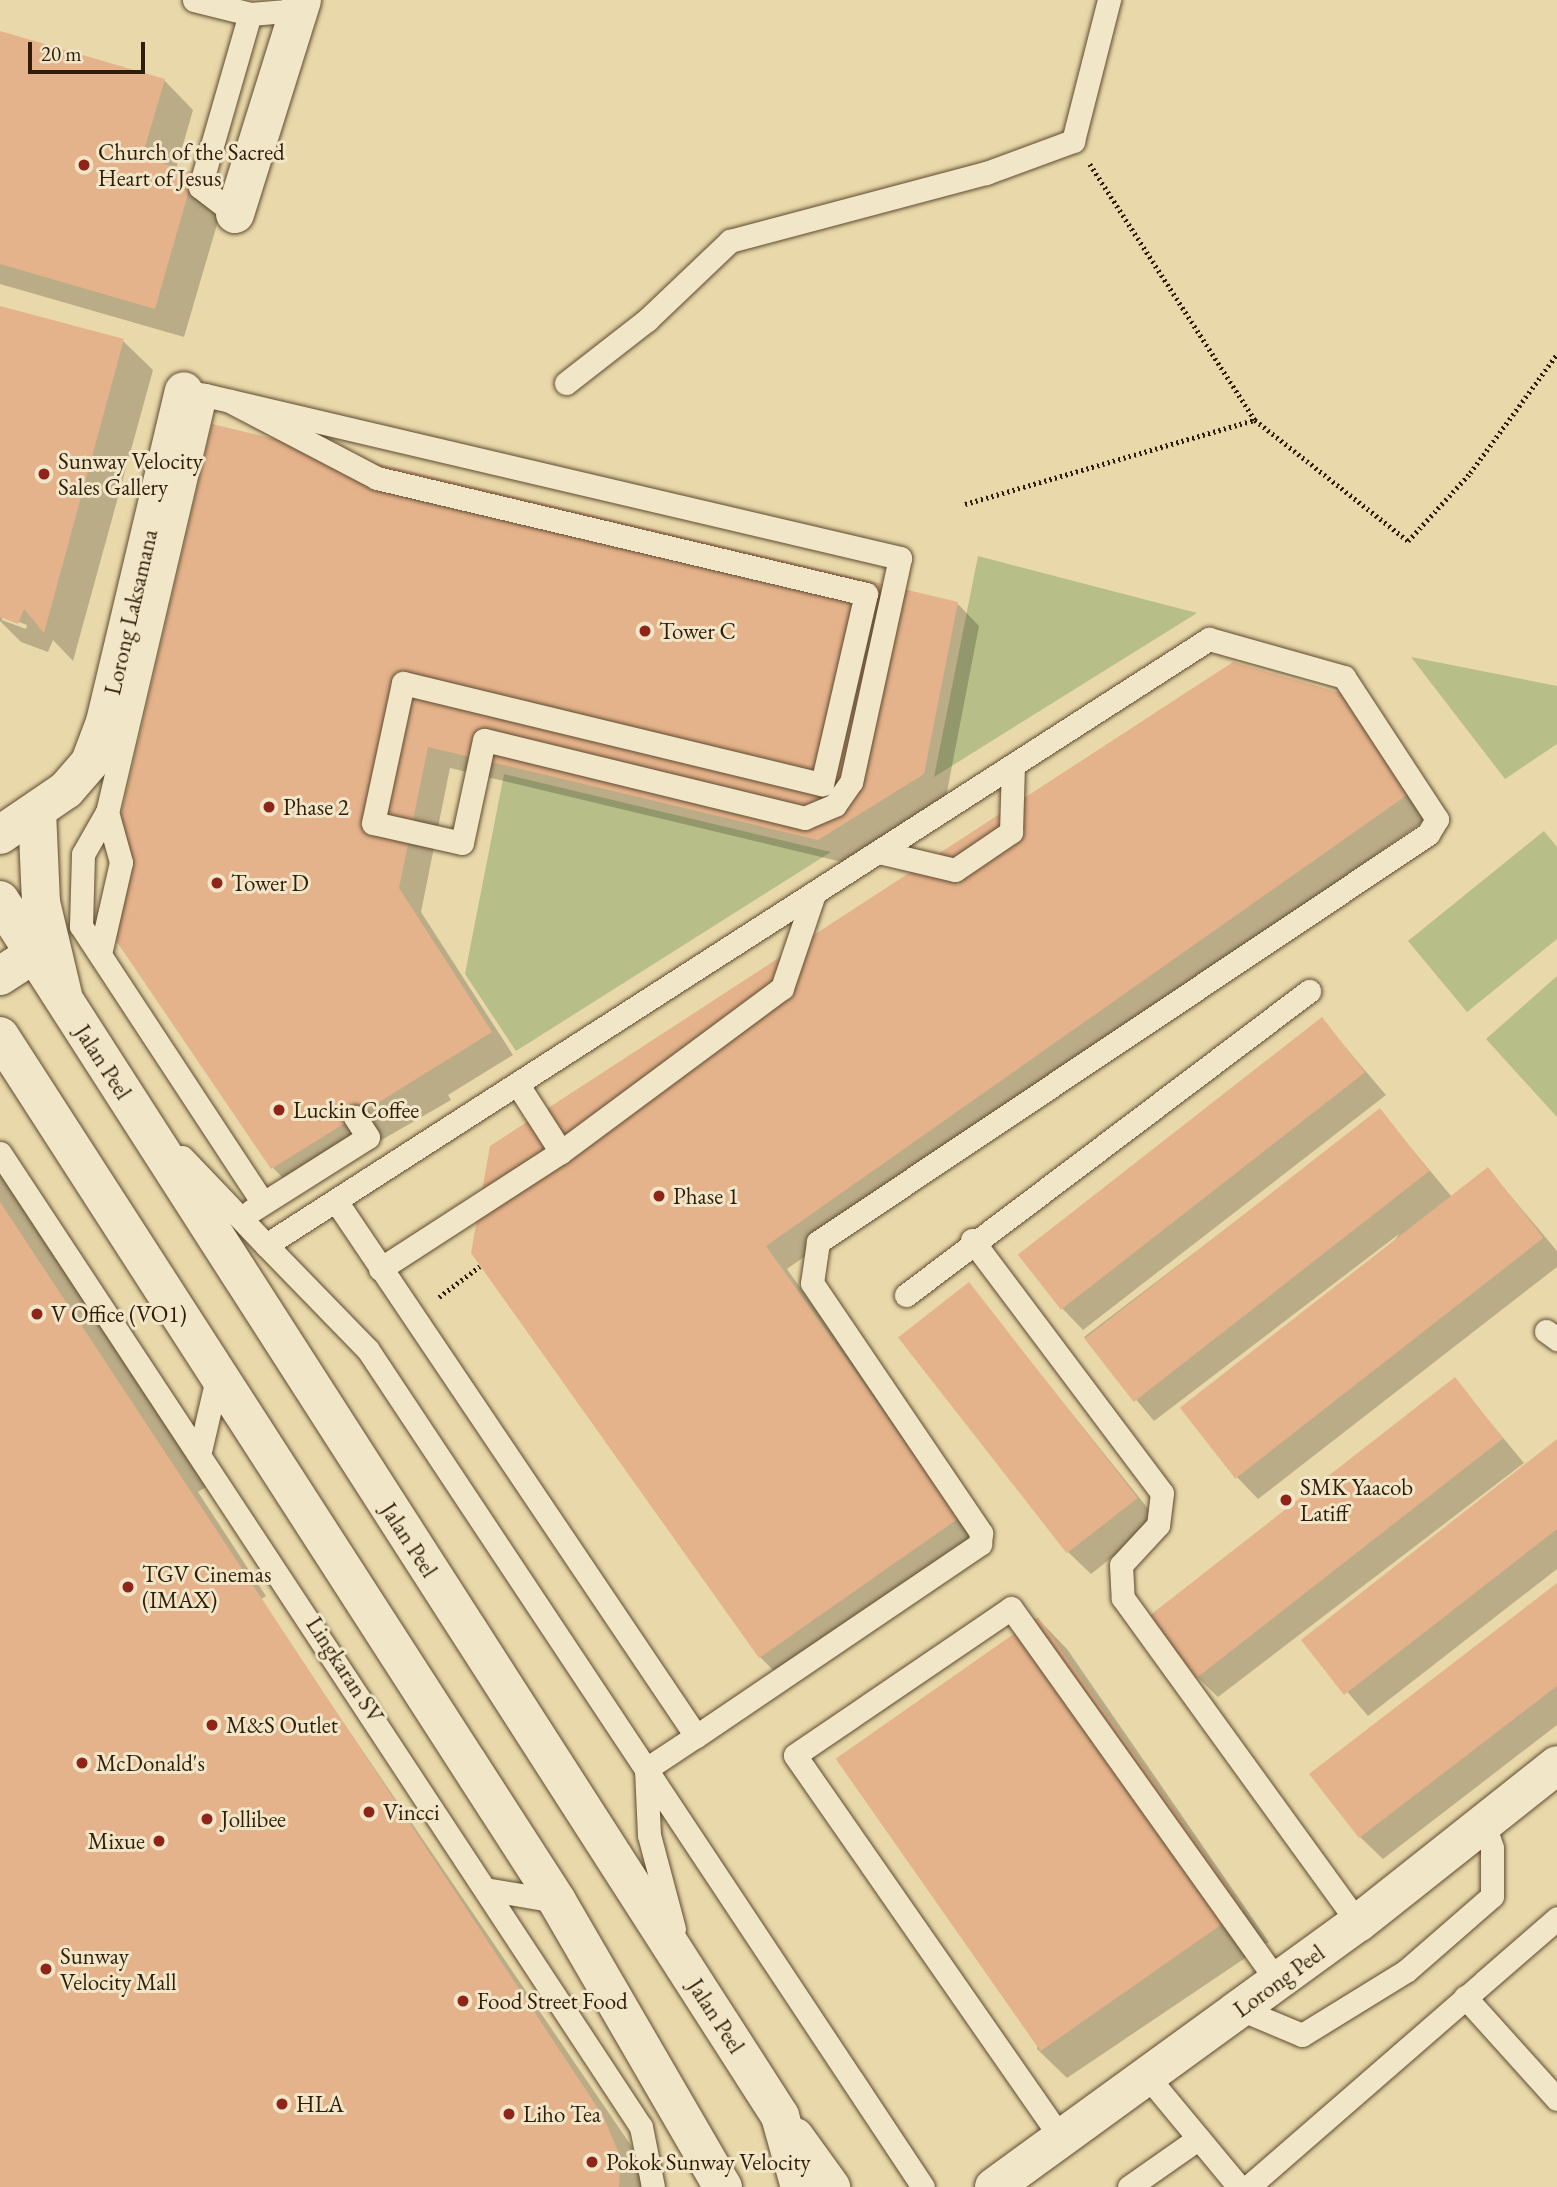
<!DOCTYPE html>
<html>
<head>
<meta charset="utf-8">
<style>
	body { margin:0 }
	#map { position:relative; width:1557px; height:2187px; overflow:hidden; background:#e9d8a9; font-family:"EB Garamond",serif }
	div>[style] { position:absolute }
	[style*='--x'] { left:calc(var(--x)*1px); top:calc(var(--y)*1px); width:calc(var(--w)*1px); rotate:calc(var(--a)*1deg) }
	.green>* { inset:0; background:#b8be87 }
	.shadow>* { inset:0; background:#0003 }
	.building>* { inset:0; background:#e5b38b; transform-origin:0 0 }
	.path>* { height:4.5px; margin-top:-2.25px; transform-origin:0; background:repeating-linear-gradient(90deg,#2f1c09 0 2px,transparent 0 5.5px) }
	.roads { filter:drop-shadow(0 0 2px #5e4b31) drop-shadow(0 0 2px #5e4b31) }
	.lane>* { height:23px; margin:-11.5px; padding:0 11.5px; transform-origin:11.5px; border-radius:11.5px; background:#f1e6c7 }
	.street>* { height:38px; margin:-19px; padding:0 19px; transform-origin:19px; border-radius:19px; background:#f1e6c7 }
	.secondary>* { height:38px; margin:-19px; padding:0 19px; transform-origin:19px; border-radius:19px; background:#f1e6c7 }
	.dots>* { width:19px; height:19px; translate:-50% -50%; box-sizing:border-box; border:4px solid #f1e6c7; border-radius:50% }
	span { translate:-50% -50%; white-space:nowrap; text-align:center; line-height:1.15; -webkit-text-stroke:6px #f1e6c7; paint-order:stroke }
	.poi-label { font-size:23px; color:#2f1c09 }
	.left { translate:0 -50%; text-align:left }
	.right { translate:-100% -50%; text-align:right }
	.street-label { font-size:23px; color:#2f1c09 }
	.scale { position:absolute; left:28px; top:42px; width:117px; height:32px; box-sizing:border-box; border:4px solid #2f1c09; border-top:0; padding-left:9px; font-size:21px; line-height:24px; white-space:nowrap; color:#2f1c09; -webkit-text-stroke:5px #f1e6c7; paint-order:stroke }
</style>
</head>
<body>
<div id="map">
	<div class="green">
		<i style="clip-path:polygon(978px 556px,1197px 613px,934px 777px)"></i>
		<i style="clip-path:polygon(1411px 657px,1557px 686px,1557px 744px,1505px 779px)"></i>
		<i style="clip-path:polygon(504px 774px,831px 852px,516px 1051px,465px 974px)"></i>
		<i style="clip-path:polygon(1544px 831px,1557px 847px,1557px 939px,1467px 1012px,1408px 941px)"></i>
		<i style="clip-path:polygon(1557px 976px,1557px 1117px,1486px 1039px)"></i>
	</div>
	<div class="shadow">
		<i style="clip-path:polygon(0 33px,164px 80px,193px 110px,176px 169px,223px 204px,184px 337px,0 284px)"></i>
		<i style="clip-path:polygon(evenodd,0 308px,123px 341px,153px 370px,73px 661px,53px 640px,48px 652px,21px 642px,0 621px,0 308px,2px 616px,27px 625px,26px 629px,2px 620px,2px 616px)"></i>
		<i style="clip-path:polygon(213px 426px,957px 603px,979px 626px,946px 797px,842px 862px,450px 768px,421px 912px,513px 1055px,448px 1095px,451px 1100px,295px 1190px,273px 1168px)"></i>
		<i style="clip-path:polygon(1340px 694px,1363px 717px,1428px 818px,787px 1269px,980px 1541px,783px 1680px,760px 1657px,472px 1253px)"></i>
		<i style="clip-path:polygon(1322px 1020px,1386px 1095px,1083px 1330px,1061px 1307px)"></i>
		<i style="clip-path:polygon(1380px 1111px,1452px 1197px,1488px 1169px,1557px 1251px,1557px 1267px,1258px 1499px,1236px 1476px,1399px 1234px,1154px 1421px,1084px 1337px)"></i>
		<i style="clip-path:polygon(0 1173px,206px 1487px,198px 1492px,266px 1596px,260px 1600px,632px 2147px,649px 2187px,0 2187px)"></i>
		<i style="clip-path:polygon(968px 1284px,1158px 1521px,1091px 1574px,1068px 1552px)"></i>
		<i style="clip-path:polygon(1455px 1380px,1524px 1463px,1218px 1697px,1195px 1675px)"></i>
		<i style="clip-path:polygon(1557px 1441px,1557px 1569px,1368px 1716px,1303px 1640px)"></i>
		<i style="clip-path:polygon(1557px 1585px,1557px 1725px,1383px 1859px,1360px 1837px)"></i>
		<i style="clip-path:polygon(1038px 1619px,1067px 1649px,1269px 1942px,1067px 2078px,1037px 2049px)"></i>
	</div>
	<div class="building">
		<i style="clip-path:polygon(0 31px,165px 79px,142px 157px,194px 173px,155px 309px,0 264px)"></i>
		<i style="clip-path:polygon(0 306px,124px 339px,44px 633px,24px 609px,18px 624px,0 617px)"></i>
		<i style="clip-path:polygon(212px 424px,958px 602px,924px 774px,818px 840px,428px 747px,399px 888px,492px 1032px,271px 1169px,98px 914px)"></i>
		<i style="clip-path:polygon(1233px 662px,1341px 693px,1407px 795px,766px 1246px,959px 1518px,759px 1658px,471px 1253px,490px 1146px)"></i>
		<i style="left:1322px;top:1017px;width:70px;height:386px;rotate:52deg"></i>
		<i style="left:1380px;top:1108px;width:80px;height:375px;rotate:52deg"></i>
		<i style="left:1488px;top:1167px;width:90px;height:391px;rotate:52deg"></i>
		<i style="clip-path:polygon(0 1202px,603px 2116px,620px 2156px,619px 2187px,0 2187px)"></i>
		<i style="left:969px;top:1282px;width:274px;height:90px;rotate:52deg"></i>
		<i style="left:1455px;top:1377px;width:78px;height:389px;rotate:52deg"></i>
		<i style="clip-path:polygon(1557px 1439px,1557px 1529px,1344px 1695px,1301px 1640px)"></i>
		<i style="clip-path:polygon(1557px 1583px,1557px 1686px,1359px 1838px,1309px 1774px)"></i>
		<i style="left:1038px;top:1617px;width:357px;height:247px;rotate:55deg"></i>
	</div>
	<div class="path">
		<i style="--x:1090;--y:164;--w:305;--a:57.2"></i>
		<i style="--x:1255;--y:420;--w:195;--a:38.3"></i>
		<i style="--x:1408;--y:541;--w:92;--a:-47.6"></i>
		<i style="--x:1470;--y:473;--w:147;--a:-53.8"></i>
		<i style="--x:965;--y:504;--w:302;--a:-16.2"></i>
		<i style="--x:439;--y:1297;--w:51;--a:-37.1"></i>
	</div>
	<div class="roads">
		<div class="lane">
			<i style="--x:194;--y:0;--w:58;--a:14"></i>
			<i style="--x:250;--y:14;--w:49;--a:-4.7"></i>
			<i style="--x:235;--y:214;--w:44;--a:-142.4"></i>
			<i style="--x:200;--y:187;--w:180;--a:-73.9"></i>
			<i style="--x:566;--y:383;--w:103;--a:-37.9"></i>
			<i style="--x:647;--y:320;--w:115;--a:-43.6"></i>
			<i style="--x:730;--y:241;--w:265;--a:-14.9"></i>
			<i style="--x:986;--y:173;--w:93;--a:-20.2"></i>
			<i style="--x:1073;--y:141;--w:146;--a:-75.7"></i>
			<i style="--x:184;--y:391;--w:21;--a:11"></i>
			<i style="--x:205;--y:395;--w:714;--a:13.2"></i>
			<i style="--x:900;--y:558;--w:229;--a:102.3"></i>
			<i style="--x:851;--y:782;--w:28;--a:125"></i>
			<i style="--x:835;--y:805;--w:33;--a:157"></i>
			<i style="--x:805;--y:818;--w:330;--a:-166.3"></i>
			<i style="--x:484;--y:740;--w:105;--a:102.1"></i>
			<i style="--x:462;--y:843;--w:91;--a:-167.3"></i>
			<i style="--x:373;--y:823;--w:143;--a:-77.9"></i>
			<i style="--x:403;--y:683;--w:431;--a:13.6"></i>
			<i style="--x:822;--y:784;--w:195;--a:-77"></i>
			<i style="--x:866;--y:594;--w:503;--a:-166.66"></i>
			<i style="--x:377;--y:478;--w:166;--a:-152.4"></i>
			<i style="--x:205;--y:395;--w:428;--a:103.2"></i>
			<i style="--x:107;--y:812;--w:48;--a:119.7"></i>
			<i style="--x:83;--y:854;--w:72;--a:91.6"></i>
			<i style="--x:81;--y:926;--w:331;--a:56.7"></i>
			<i style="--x:879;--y:852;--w:78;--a:13.3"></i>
			<i style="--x:955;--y:870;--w:68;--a:-34.2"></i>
			<i style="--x:1011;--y:832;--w:67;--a:-88.3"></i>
			<i style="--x:100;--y:954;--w:94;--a:-77.1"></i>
			<i style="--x:121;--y:862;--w:52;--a:-105.6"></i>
			<i style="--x:561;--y:1152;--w:275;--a:-36.6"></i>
			<i style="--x:782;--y:988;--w:99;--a:-71.2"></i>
			<i style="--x:0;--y:1153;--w:1166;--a:56.65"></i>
			<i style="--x:641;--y:2127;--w:61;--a:78.7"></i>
			<i style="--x:182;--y:1157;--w:122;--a:46.3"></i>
			<i style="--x:266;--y:1245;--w:1121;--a:-32.73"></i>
			<i style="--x:1209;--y:639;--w:140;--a:15.7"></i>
			<i style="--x:1344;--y:677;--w:170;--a:56.8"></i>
			<i style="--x:1437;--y:819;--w:17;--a:121"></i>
			<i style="--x:1428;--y:834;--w:734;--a:146.22"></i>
			<i style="--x:818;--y:1242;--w:41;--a:98.3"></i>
			<i style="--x:812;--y:1283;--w:302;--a:55.9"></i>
			<i style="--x:981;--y:1533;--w:11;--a:95"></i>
			<i style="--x:980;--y:1544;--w:343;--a:145.9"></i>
			<i style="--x:336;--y:1201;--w:645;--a:56.06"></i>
			<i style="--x:696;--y:1736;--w:60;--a:146.6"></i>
			<i style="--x:646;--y:1769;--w:66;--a:87.4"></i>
			<i style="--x:649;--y:1835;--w:97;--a:75.1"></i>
			<i style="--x:251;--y:1211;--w:138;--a:-32.3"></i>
			<i style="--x:368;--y:1137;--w:24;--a:-123"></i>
			<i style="--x:972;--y:1240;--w:316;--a:53.1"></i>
			<i style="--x:1162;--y:1493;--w:32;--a:97"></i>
			<i style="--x:1158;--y:1525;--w:54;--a:132.8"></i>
			<i style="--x:1121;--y:1565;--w:33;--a:87"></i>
			<i style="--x:1123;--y:1598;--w:401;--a:54.1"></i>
			<i style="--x:266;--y:1245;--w:146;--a:45.8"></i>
			<i style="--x:368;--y:1350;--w:1004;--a:56.45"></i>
			<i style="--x:380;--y:1269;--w:216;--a:-32.9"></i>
			<i style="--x:561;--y:1152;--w:80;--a:-122.7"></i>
			<i style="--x:906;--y:1295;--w:505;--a:-37.03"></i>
			<i style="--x:1546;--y:1331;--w:14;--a:36"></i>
			<i style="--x:200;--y:1451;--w:79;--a:-76.8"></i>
			<i style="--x:491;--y:1890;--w:67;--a:9.5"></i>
			<i style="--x:1465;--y:1997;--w:137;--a:48"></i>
			<i style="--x:1240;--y:2009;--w:67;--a:22.8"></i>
			<i style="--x:1302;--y:2035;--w:122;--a:-31.6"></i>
			<i style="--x:1406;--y:1971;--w:114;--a:-41.1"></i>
			<i style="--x:1492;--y:1896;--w:48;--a:-90"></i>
			<i style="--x:1492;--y:1848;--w:26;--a:-108"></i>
			<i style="--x:1147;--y:2076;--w:144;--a:50.3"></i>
			<i style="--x:1061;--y:2138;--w:466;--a:-124.8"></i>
			<i style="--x:795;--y:1755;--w:261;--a:-34.2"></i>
			<i style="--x:1011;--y:1608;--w:458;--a:54.5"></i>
			<i style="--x:1129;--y:2187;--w:85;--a:-35"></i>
			<i style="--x:1248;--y:2187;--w:410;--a:-41"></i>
		</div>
		<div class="street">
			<i style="--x:235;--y:214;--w:224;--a:-72.6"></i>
			<i style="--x:37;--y:811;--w:91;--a:87.5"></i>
			<i style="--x:41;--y:902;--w:96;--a:76.7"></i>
			<i style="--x:0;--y:835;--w:80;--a:-34.3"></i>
			<i style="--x:66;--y:790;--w:37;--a:-49"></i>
			<i style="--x:90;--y:762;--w:43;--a:-69.4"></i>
			<i style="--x:105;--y:722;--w:340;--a:-76.6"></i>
			<i style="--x:0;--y:976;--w:40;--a:-32.9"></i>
			<i style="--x:994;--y:2187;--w:450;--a:-36"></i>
			<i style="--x:1358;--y:1923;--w:254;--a:-38.4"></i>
		</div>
		<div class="secondary">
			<i style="--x:0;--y:900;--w:1445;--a:57.32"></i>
			<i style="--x:780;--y:2116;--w:74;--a:74.3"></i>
			<i style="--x:0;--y:1036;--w:1029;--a:57.22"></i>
			<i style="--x:557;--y:1901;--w:331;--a:59.9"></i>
			<i style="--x:795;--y:2137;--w:62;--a:54.2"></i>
		</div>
	</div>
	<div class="dots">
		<i style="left:84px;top:165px;background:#8f2418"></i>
		<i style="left:44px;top:474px;background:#8f2418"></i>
		<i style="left:645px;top:631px;background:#8f2418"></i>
		<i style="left:269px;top:807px;background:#8f2418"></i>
		<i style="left:217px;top:883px;background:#8f2418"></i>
		<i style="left:279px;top:1110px;background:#8f2418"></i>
		<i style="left:659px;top:1196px;background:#8f2418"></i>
		<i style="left:37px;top:1314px;background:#8f2418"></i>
		<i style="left:1286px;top:1500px;background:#8f2418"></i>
		<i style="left:128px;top:1587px;background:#8f2418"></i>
		<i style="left:212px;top:1725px;background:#8f2418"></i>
		<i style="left:82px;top:1763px;background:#8f2418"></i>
		<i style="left:369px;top:1812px;background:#8f2418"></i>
		<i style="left:207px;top:1819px;background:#8f2418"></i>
		<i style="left:159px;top:1841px;background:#8f2418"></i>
		<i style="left:46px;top:1969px;background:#8f2418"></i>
		<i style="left:463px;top:2001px;background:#8f2418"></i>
		<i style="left:282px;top:2104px;background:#8f2418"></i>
		<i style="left:509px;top:2114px;background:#8f2418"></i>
		<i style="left:592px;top:2162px;background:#8f2418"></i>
	</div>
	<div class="poi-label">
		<span class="left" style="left:98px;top:165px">Church of the Sacred<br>Heart of Jesus</span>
		<span class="left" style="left:58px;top:474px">Sunway Velocity<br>Sales Gallery</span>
		<span class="left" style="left:659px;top:631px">Tower C</span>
		<span class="left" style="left:283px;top:807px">Phase 2</span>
		<span class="left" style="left:231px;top:883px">Tower D</span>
		<span class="left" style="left:293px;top:1110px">Luckin Coffee</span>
		<span class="left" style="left:673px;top:1196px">Phase 1</span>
		<span class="left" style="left:51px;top:1314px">V Office (VO1)</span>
		<span class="left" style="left:1300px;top:1500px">SMK Yaacob<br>Latiff</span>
		<span class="left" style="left:142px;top:1587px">TGV Cinemas<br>(IMAX)</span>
		<span class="left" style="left:226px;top:1725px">M&amp;S Outlet</span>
		<span class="left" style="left:96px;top:1763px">McDonald's</span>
		<span class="left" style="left:383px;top:1812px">Vincci</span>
		<span class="left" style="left:221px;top:1819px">Jollibee</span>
		<span class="right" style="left:145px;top:1841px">Mixue</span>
		<span class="left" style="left:60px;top:1969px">Sunway<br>Velocity Mall</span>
		<span class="left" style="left:477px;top:2001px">Food Street Food</span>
		<span class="left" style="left:296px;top:2104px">HLA</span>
		<span class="left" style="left:523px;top:2114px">Liho Tea</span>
		<span class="left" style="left:606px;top:2162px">Pokok Sunway Velocity</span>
	</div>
	<div class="street-label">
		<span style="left:131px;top:612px;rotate:-77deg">Lorong Laksamana</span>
		<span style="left:103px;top:1062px;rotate:57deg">Jalan Peel</span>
		<span style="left:409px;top:1540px;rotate:57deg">Jalan Peel</span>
		<span style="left:345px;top:1670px;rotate:57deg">Lingkaran SV</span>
		<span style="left:1279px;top:1981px;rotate:-36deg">Lorong Peel</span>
		<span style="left:716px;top:2016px;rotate:57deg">Jalan Peel</span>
	</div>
	<div class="scale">20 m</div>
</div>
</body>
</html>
